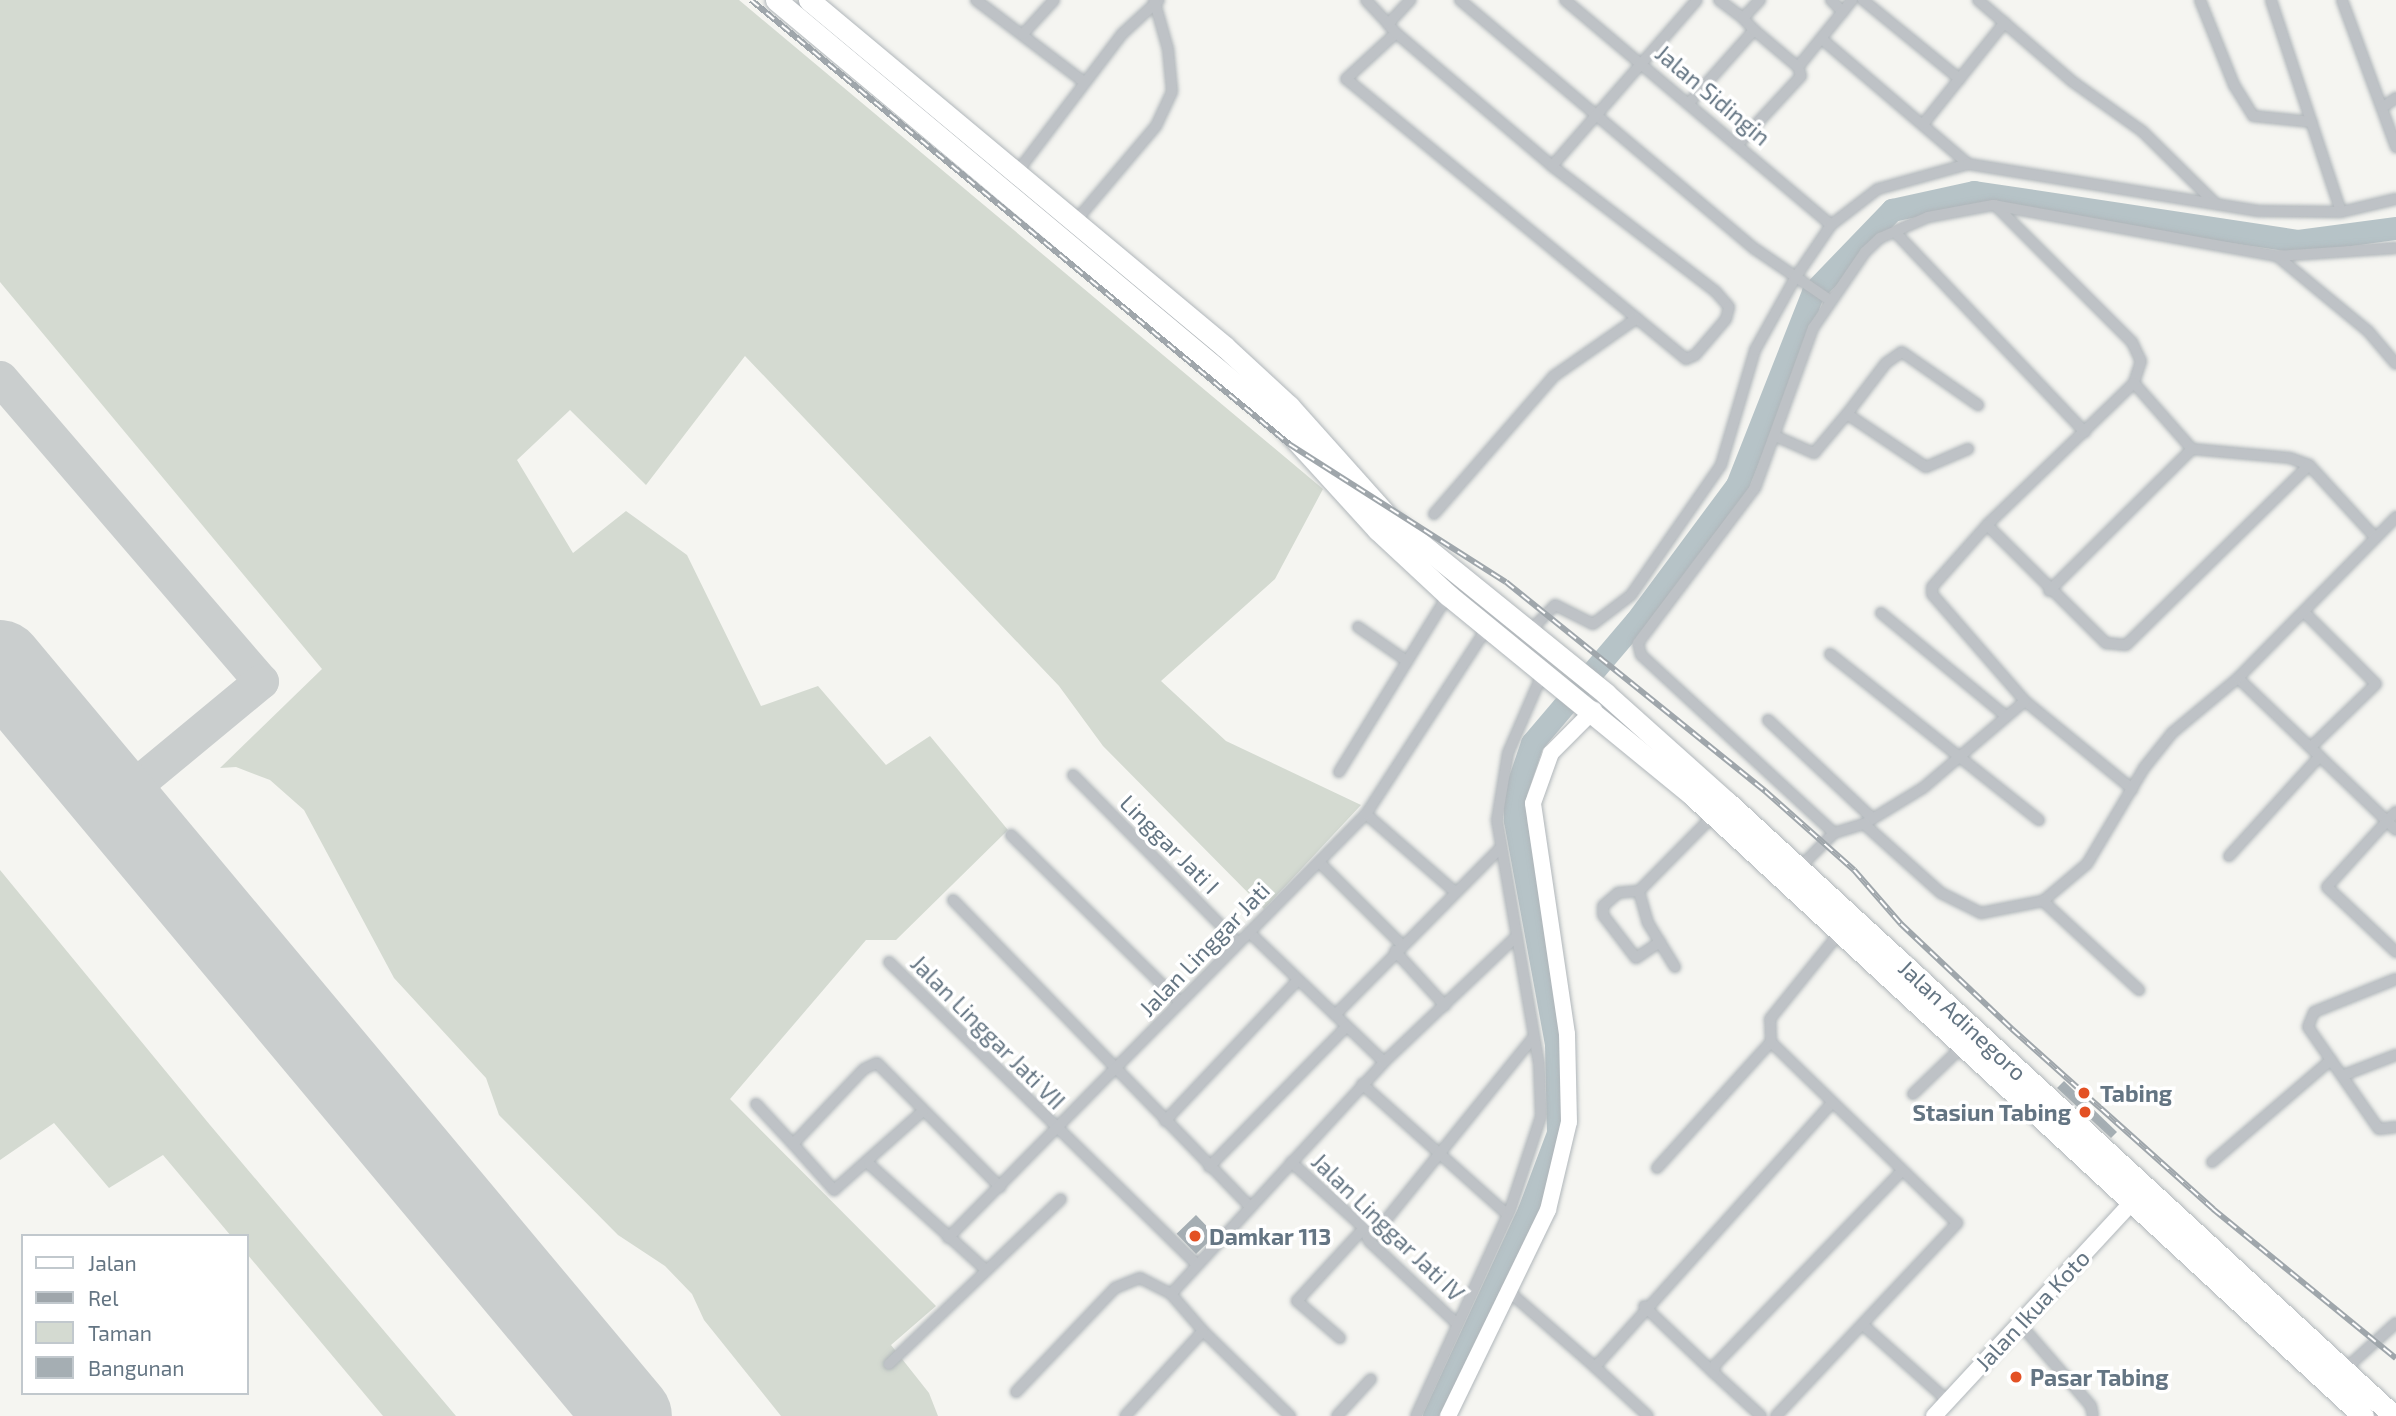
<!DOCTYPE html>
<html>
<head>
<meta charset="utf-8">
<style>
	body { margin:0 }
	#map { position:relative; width:2396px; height:1416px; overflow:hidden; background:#f5f5f1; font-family:"Exo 2",sans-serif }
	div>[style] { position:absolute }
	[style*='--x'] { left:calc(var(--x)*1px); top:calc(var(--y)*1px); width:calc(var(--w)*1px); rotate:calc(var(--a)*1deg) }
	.green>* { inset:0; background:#d4dad1 }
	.river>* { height:23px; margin:-11.5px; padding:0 11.5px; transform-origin:11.5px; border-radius:11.5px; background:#b6c3c7 }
	.taxiway>* { height:35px; margin:-17.5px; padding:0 17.5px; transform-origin:17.5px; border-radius:17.5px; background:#cacece }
	.runway>* { height:86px; margin:-43px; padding:0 43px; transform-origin:43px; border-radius:43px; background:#cacece }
	.building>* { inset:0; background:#a5aeb3; transform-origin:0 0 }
	.roads { filter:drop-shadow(0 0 2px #b0b6ba) drop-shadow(0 0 2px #b0b6ba) }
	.street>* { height:10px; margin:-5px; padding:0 5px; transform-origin:5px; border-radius:5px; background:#bec2c6 }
	.secondary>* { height:16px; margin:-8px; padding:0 8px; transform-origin:8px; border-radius:8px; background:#fff }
	.highway>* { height:21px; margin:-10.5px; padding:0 10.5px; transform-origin:10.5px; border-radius:10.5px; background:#fff }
	.rail>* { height:6px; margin-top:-3px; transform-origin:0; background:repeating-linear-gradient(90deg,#fff 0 10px,#9fa6ab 0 20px); box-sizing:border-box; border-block:2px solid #9fa6ab }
	.dots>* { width:19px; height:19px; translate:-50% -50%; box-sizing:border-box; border:4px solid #fff; border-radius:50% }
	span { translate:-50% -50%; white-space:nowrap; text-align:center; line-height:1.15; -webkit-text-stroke:7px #fff; paint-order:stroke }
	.street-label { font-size:23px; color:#647583 }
	.poi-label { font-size:23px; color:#647583; font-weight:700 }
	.left { translate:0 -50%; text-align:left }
	.right { translate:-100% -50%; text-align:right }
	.legend { position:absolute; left:21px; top:1234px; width:228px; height:161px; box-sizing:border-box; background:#fff; border:2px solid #c1c8cd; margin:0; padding:9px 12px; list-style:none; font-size:21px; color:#647583 }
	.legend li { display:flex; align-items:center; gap:14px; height:35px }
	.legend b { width:35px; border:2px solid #c1c8cd }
</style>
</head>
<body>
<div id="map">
	<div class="green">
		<i style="clip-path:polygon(0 0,739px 0,1323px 489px,1275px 579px,1161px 681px,1226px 741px,1361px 805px,1264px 909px,1103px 746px,1059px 686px,745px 356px,646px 485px,570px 410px,517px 460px,573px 553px,626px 511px,687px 555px,761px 706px,818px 686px,886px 765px,930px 736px,1008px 830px,896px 940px,866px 940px,730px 1099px,936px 1306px,891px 1345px,929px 1393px,938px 1416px,781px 1416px,704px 1320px,692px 1294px,665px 1266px,618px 1235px,499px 1115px,486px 1078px,394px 978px,304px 810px,270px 780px,236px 767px,220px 768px,322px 669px,0 282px)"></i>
		<i style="clip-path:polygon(0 870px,210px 1125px,456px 1416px,383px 1416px,247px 1254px,247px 1236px,231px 1236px,163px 1155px,109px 1188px,54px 1123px,0 1160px)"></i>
	</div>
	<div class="river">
		<i style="--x:1434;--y:1416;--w:227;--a:-65.2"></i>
		<i style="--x:1529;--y:1210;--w:82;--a:-69.4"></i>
		<i style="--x:1558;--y:1133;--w:89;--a:-91.3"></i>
		<i style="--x:1556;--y:1044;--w:228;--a:-100.4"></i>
		<i style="--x:1515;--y:820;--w:27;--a:-90"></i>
		<i style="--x:1515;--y:793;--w:53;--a:-71.2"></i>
		<i style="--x:1532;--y:743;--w:160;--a:-49.6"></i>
		<i style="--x:1636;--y:621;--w:169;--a:-53.4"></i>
		<i style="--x:1737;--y:485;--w:207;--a:-68.5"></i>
		<i style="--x:1813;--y:292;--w:114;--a:-46.1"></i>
		<i style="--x:1892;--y:210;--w:84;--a:-12.4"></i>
		<i style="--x:1974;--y:192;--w:328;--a:8.6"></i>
		<i style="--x:2298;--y:241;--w:99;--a:-7.6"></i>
	</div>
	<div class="taxiway">
		<i style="--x:0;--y:378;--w:400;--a:49.3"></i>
		<i style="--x:261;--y:681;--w:188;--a:140.4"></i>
	</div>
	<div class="runway">
		<i style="--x:0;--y:663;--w:981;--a:50.13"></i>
	</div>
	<div class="building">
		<i style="clip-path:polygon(2064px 1081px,2117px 1132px,2111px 1138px,2057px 1088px)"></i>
		<i style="left:1196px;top:1215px;width:28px;height:27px;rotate:46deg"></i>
	</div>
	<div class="roads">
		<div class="street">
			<i style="--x:976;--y:0;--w:136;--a:37.2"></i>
			<i style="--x:1366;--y:0;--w:33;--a:47"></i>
			<i style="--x:1460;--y:0;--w:386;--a:40.2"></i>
			<i style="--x:1755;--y:249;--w:92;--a:34.4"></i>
			<i style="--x:1565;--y:0;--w:348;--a:40.2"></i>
			<i style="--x:1719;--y:0;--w:30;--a:37"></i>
			<i style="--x:1831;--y:0;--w:17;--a:45"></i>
			<i style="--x:1863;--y:0;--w:125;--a:39.2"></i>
			<i style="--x:1978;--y:0;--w:125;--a:40.8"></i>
			<i style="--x:2073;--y:82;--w:85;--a:35.4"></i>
			<i style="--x:2142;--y:131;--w:101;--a:44.6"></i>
			<i style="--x:2200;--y:0;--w:92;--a:68.2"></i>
			<i style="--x:2234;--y:85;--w:36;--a:58"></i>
			<i style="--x:2253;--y:116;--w:59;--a:5.8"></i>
			<i style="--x:2271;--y:0;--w:223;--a:71.7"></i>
			<i style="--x:2342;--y:0;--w:157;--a:69.8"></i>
			<i style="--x:1396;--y:33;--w:205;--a:40.4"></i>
			<i style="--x:1552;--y:166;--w:207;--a:37.5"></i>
			<i style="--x:1716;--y:292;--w:20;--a:49"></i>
			<i style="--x:1729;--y:307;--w:12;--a:104"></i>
			<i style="--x:1726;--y:319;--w:48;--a:130.7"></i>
			<i style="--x:1695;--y:355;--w:10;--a:156"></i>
			<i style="--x:1686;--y:359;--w:440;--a:-140.5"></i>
			<i style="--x:1346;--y:79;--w:68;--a:-42.6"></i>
			<i style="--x:1396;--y:33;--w:12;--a:-132"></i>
			<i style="--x:1388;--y:24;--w:33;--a:-47"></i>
			<i style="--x:1023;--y:34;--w:46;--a:-47.6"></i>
			<i style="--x:1823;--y:40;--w:191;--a:40.5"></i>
			<i style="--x:1798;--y:67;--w:86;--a:-51.1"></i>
			<i style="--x:1689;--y:103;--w:98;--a:-48.3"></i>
			<i style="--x:1754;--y:30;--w:16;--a:-133"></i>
			<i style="--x:1743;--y:18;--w:25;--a:-47"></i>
			<i style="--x:2383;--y:107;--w:16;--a:-35"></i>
			<i style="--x:1924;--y:123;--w:129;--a:-51.3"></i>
			<i style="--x:1737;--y:145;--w:94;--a:-47.2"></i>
			<i style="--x:1801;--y:76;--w:9;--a:-108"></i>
			<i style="--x:1798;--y:67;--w:57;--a:-139.9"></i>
			<i style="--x:1552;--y:166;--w:220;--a:-48.9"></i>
			<i style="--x:1015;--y:175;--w:177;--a:-52.8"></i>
			<i style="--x:1122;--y:34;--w:50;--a:-42.6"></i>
			<i style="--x:1995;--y:205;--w:194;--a:45"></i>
			<i style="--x:2132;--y:342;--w:21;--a:65"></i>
			<i style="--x:2141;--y:361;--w:23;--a:108"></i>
			<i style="--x:2134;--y:383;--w:204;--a:136"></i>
			<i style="--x:1987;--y:525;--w:83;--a:131.6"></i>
			<i style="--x:1932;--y:587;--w:7;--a:90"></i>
			<i style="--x:1932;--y:594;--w:142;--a:49"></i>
			<i style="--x:2025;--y:701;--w:139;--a:39.4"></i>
			<i style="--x:1074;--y:223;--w:127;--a:-49.8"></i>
			<i style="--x:1156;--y:126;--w:38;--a:-65"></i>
			<i style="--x:1172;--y:91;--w:42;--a:-95.4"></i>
			<i style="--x:1168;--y:49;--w:51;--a:-105.9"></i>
			<i style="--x:1895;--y:232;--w:276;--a:46.5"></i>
			<i style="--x:2277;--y:256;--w:118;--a:39.5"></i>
			<i style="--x:2368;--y:331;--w:43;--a:49.7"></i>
			<i style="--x:2134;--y:383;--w:88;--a:48.7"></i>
			<i style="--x:2192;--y:449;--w:98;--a:5.2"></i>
			<i style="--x:2290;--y:458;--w:20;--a:20"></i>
			<i style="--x:2309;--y:465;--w:96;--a:47.5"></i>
			<i style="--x:1847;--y:414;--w:64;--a:-52.6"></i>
			<i style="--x:1886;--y:363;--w:19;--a:-35"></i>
			<i style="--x:1902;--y:352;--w:93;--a:34.9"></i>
			<i style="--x:1775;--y:436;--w:43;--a:23.6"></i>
			<i style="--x:1814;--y:453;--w:51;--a:-49.8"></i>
			<i style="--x:1847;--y:414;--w:95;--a:33.9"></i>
			<i style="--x:1926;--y:467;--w:46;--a:-23.2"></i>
			<i style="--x:1434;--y:514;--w:183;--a:-49"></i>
			<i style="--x:1554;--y:376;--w:101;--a:-34.9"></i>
			<i style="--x:1987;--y:525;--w:168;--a:44.8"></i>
			<i style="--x:2106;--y:643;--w:20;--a:6"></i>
			<i style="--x:2126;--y:645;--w:257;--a:-44.5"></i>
			<i style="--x:2049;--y:591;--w:202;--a:-44.8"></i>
			<i style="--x:1881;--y:613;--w:162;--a:39.5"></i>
			<i style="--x:2305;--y:613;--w:100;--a:45"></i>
			<i style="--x:2376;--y:684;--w:91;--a:135.9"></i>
			<i style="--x:1358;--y:627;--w:60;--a:34.8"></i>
			<i style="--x:1529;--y:632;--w:37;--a:-46"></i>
			<i style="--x:1555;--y:605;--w:42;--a:26.6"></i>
			<i style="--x:1593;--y:624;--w:48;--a:-37.3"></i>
			<i style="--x:1631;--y:595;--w:158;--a:-55.3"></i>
			<i style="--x:1721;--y:465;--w:120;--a:-73.5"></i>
			<i style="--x:1755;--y:350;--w:82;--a:-60.9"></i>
			<i style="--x:1795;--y:278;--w:64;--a:-55.8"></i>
			<i style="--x:1831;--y:225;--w:59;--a:-37.5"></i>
			<i style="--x:1878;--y:189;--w:93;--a:-15.5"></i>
			<i style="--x:1968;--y:164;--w:294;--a:9.2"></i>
			<i style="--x:2258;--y:211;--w:83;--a:0.7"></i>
			<i style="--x:2341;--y:212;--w:57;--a:-13.3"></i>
			<i style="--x:1830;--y:654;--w:267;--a:38.5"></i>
			<i style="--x:2238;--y:678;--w:207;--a:43.8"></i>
			<i style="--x:2387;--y:821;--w:13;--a:-45"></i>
			<i style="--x:1768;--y:720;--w:141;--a:43.3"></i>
			<i style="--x:1339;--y:772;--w:208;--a:-58.4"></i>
			<i style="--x:1073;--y:775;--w:235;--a:45.5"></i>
			<i style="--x:1366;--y:814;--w:117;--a:41.2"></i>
			<i style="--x:1864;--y:824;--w:69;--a:-31.4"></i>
			<i style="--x:1923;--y:788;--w:134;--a:-40.5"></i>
			<i style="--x:2396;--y:830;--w:13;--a:-135"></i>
			<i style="--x:2387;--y:821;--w:89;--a:132.3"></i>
			<i style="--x:2327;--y:887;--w:95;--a:43.3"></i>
			<i style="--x:1834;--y:833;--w:263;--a:-137.3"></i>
			<i style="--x:1641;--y:655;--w:12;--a:-104"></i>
			<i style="--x:1638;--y:643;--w:194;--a:-53"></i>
			<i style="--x:1755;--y:488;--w:170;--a:-70.1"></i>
			<i style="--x:1813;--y:328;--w:92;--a:-55.6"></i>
			<i style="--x:1865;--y:252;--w:21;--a:-43"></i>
			<i style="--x:1880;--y:238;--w:52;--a:-23.6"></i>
			<i style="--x:1928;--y:217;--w:66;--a:-10.5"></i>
			<i style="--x:1993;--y:205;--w:289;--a:10.2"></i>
			<i style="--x:2277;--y:256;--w:119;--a:-3.8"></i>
			<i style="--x:1011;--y:835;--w:238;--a:44.7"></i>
			<i style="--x:2229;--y:856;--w:135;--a:-47.7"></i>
			<i style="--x:1319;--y:862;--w:116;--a:45"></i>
			<i style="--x:1799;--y:868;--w:49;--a:-45"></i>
			<i style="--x:1834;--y:833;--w:31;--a:-17"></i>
			<i style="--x:1864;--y:824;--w:103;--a:41.9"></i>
			<i style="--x:1941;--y:893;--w:45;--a:26.6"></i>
			<i style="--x:1981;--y:913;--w:63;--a:-11"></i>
			<i style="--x:2043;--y:901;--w:57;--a:-40.1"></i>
			<i style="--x:2087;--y:864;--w:112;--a:-59.3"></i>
			<i style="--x:2144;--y:768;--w:45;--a:-51.3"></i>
			<i style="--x:2172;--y:733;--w:86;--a:-39.8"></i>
			<i style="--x:2238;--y:678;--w:226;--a:-45.5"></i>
			<i style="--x:1639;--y:891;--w:21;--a:175"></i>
			<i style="--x:1618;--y:893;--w:20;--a:139"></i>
			<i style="--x:1603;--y:906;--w:9;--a:90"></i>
			<i style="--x:1603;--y:915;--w:54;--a:52.5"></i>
			<i style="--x:1636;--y:958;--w:29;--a:-34"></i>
			<i style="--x:953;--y:900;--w:426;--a:45.9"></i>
			<i style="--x:2043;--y:901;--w:131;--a:42.8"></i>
			<i style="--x:1249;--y:932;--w:187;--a:43.9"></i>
			<i style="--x:1395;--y:951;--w:74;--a:47.7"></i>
			<i style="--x:889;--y:962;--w:429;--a:44.5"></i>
			<i style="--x:1675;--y:967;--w:52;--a:-121.5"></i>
			<i style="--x:1648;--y:923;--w:33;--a:-106"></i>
			<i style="--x:1639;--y:891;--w:107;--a:-45.4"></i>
			<i style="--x:2396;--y:979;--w:88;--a:158.1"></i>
			<i style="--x:2314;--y:1012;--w:16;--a:112"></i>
			<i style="--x:2308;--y:1027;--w:124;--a:55.2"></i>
			<i style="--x:2379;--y:1129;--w:17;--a:-7"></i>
			<i style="--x:1335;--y:1015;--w:235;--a:-45.3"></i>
			<i style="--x:2344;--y:1075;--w:56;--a:-21"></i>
			<i style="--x:1362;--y:1084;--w:196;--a:41.9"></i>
			<i style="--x:1913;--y:1094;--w:71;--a:-43.9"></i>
			<i style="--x:756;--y:1104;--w:54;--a:47.2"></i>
			<i style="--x:793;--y:1144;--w:103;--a:-46.6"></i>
			<i style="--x:864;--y:1069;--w:14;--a:-25"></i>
			<i style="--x:877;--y:1063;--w:175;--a:45.2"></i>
			<i style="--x:1165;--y:1121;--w:194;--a:-46.7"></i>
			<i style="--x:793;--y:1144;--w:62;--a:48.3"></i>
			<i style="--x:834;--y:1190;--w:119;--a:-41.6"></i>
			<i style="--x:1291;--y:1162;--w:98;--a:42.1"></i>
			<i style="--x:1364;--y:1228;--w:14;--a:69"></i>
			<i style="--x:1369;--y:1241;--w:118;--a:43.3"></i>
			<i style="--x:2212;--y:1162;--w:157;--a:-40.6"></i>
			<i style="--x:869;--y:1164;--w:156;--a:42.2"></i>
			<i style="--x:1209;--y:1167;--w:197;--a:-45.6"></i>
			<i style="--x:1657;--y:1168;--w:170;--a:-47.9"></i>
			<i style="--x:948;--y:1238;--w:595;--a:-45.41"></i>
			<i style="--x:1366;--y:814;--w:224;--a:-57"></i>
			<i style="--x:1369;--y:1241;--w:261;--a:-51.1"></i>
			<i style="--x:1506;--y:1289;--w:118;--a:41.2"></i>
			<i style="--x:1595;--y:1367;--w:355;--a:-48.1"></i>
			<i style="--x:1171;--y:1294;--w:315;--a:-47.4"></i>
			<i style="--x:1384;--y:1062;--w:183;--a:-43.5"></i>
			<i style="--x:1644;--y:1306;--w:97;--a:43.7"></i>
			<i style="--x:2020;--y:1324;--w:108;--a:49.1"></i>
			<i style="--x:2091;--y:1406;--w:10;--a:79"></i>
			<i style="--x:1863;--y:1325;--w:114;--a:41.8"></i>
			<i style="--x:1203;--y:1331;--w:122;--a:44.3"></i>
			<i style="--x:1340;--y:1338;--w:57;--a:-139.3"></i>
			<i style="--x:1297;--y:1301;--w:99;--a:-47.5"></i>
			<i style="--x:889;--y:1364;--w:238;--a:-43.8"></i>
			<i style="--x:1595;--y:1367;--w:72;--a:42.8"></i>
			<i style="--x:2344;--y:1370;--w:70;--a:-42.1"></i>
			<i style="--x:1016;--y:1392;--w:144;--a:-46.4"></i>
			<i style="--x:1115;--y:1288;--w:27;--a:-22"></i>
			<i style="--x:1140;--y:1278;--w:35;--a:27"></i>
			<i style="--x:1171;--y:1294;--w:49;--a:49.1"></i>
			<i style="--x:1203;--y:1331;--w:115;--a:132.5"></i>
			<i style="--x:1337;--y:1416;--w:50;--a:-47.4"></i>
			<i style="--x:1416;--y:1416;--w:226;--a:-65.5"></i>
			<i style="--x:1510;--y:1210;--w:99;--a:-71.7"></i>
			<i style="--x:1541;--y:1116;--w:52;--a:-92.2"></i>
			<i style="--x:1539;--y:1064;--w:248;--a:-99.8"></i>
			<i style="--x:1497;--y:820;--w:68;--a:-80.7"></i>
			<i style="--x:1508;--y:753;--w:90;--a:-66.6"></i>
			<i style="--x:1761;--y:1416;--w:64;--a:-137.5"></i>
			<i style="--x:1714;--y:1373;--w:8;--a:-83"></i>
			<i style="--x:1715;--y:1365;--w:269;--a:-46.1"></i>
			<i style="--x:1776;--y:1416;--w:265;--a:-46.8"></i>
			<i style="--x:1957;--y:1223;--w:260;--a:-135.8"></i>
			<i style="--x:1771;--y:1042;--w:23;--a:-92"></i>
			<i style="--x:1770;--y:1019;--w:113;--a:-51.1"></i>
		</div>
		<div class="secondary">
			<i style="--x:1448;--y:1416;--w:229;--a:-64.1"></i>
			<i style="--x:1548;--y:1210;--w:90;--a:-76.6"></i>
			<i style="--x:1569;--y:1122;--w:88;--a:-91.3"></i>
			<i style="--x:1567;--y:1034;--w:233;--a:-98.4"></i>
			<i style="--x:1533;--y:803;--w:53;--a:-70.2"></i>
			<i style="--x:1551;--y:753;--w:61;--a:-45"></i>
			<i style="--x:1934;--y:1416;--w:289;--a:-47.2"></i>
		</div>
		<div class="highway">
			<i style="--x:776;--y:0;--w:652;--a:39.9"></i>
			<i style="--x:1276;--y:418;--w:151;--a:47.7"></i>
			<i style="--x:1378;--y:530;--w:96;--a:42.9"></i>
			<i style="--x:1448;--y:595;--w:313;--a:39.3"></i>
			<i style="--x:1690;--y:793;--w:917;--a:42.79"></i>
			<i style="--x:809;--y:0;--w:542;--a:39.83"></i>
			<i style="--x:1225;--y:347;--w:87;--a:42.7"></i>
			<i style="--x:1289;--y:406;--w:150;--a:48.2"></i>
			<i style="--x:1389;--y:518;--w:279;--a:39"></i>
			<i style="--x:1606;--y:694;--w:162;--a:41.8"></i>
			<i style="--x:1727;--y:802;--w:907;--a:42.63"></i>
		</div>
	</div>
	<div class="rail">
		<i style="--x:751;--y:0;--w:698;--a:39.53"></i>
		<i style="--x:1289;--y:444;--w:257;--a:32.5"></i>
		<i style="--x:1506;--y:582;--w:333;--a:38.9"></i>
		<i style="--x:1765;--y:791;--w:119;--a:41.6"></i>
		<i style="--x:1854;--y:870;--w:72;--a:49"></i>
		<i style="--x:1901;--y:924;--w:153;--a:43.4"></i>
		<i style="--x:2012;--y:1029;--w:270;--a:41.8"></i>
		<i style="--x:2213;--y:1209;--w:236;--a:39.2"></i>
	</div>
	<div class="dots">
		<i style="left:2084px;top:1093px;background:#e35124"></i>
		<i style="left:2085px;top:1112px;background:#e35124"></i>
		<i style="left:1195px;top:1236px;background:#e35124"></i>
		<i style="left:2016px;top:1377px;background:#e35124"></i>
	</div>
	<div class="street-label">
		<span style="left:1713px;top:95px;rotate:40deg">Jalan Sidingin</span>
		<span style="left:1170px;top:844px;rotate:45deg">Linggar Jati I</span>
		<span style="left:1204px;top:949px;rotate:-46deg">Jalan Linggar Jati</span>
		<span style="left:1963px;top:1020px;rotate:43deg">Jalan Adinegoro</span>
		<span style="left:988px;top:1032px;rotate:45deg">Jalan Linggar Jati VII</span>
		<span style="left:1388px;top:1227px;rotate:44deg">Jalan Linggar Jati IV</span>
		<span style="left:2032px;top:1310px;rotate:-47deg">Jalan Ikua Koto</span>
	</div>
	<div class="poi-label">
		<span class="left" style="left:2100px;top:1093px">Tabing</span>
		<span class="right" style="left:2071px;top:1112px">Stasiun Tabing</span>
		<span class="left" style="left:1209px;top:1236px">Damkar 113</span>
		<span class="left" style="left:2030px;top:1377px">Pasar Tabing</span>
	</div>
	<ul class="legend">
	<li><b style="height:9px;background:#fff"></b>Jalan</li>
	<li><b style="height:9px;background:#9fa6ab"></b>Rel</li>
	<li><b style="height:19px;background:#d4dad1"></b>Taman</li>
	<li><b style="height:19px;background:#a5aeb3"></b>Bangunan</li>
	</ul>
</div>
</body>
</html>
